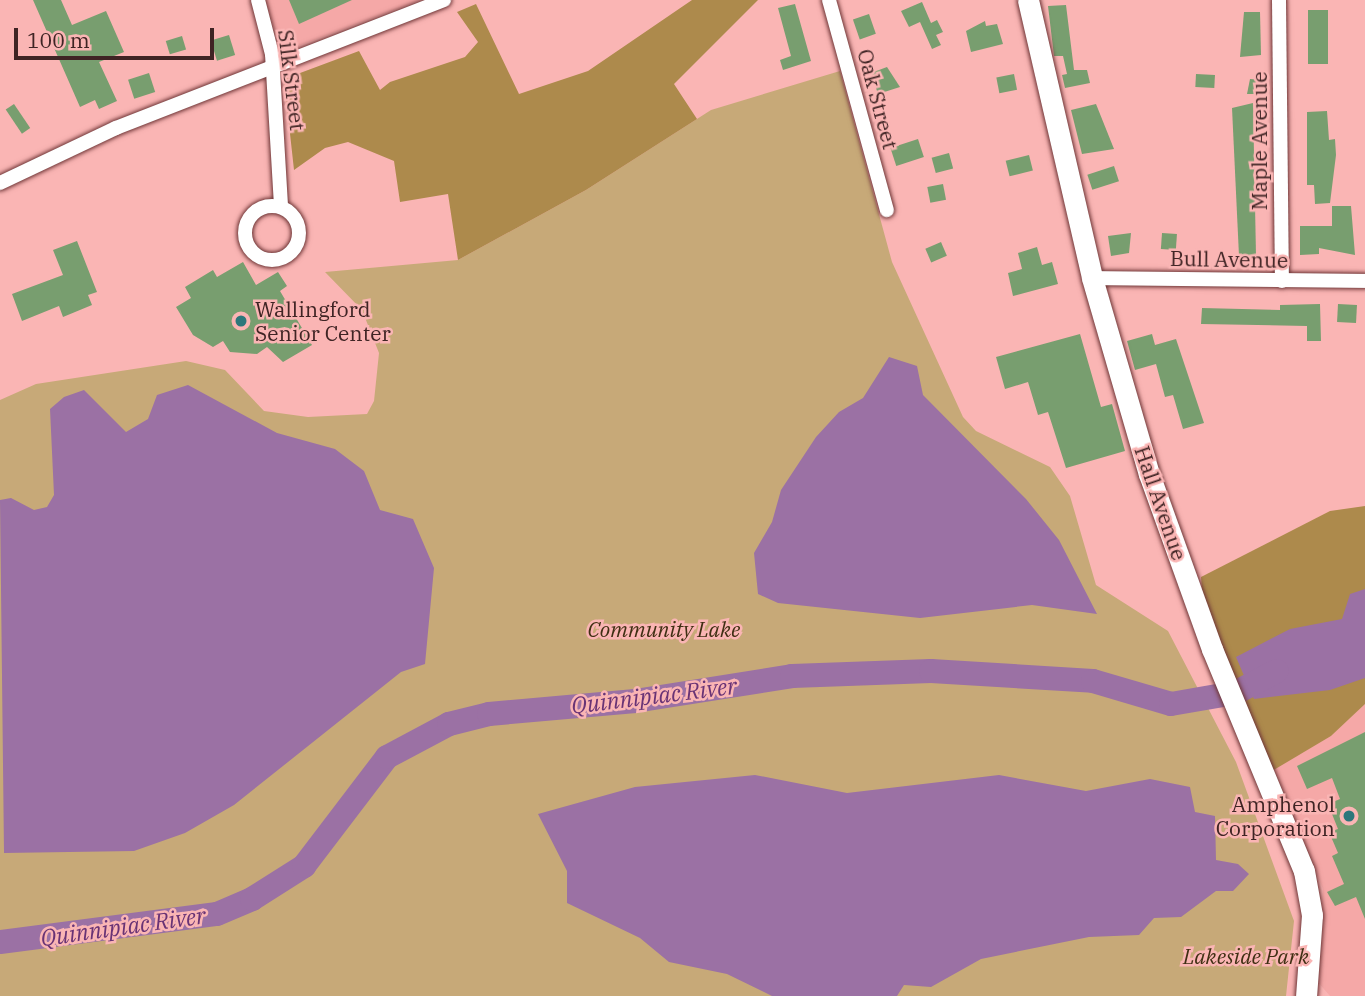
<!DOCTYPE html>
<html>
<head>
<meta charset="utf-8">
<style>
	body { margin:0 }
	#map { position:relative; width:1365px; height:996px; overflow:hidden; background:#fab5b4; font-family:"IBM Plex Serif",serif }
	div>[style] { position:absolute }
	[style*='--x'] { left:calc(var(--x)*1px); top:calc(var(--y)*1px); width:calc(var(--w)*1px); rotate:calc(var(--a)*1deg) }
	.built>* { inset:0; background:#f5a8a7 }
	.green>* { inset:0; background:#c7a978 }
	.forest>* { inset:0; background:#ad8a4c }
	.water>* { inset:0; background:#9b71a4 }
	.river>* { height:24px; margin:-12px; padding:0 12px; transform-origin:12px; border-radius:12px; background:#9b71a4 }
	.building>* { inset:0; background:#789e6f; transform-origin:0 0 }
	.roads { filter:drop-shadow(0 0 2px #6f3637) drop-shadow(0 0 2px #6f3637) }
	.street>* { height:14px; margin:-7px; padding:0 7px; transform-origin:7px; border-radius:7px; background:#fff }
	.street>.ring { margin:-7px; padding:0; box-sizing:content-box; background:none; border:14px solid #fff; border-radius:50% }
	.secondary>* { height:21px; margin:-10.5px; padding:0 10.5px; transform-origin:10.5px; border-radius:10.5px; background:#fff }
	.dots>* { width:19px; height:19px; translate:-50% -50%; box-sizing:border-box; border:4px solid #fab5b4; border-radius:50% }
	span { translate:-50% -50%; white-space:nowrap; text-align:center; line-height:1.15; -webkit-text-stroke:5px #fab5b4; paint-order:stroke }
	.street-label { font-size:21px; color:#3f2424 }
	.poi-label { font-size:21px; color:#3f2424 }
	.left { translate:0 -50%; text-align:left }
	.right { translate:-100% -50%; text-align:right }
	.park-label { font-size:21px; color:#3f2f13; font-style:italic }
	.water-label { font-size:23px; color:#693375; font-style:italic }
	.scale { position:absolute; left:14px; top:28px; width:200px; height:32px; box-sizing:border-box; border:4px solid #3f2424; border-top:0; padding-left:9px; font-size:21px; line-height:24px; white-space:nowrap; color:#3f2424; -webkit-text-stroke:5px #fab5b4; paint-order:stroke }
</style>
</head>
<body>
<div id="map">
	<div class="built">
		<i style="clip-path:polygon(265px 0,420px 0,282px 52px)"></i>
		<i style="clip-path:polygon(1365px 704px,1365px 996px,1330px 996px,1317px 981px,1323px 889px,1274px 769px,1331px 736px)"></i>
	</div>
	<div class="green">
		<i style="clip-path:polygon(840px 71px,892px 262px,963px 417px,976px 431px,1050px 467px,1070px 496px,1096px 585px,1168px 631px,1236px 762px,1294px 921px,1286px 996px,0 996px,0 400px,36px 384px,186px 361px,225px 370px,264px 411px,308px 417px,367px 414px,374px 401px,379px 353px,362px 310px,325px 272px,458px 260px,586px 190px,711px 110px)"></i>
	</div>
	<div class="forest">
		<i style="clip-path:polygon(692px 0,758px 0,674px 84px,697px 119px,586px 190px,458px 260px,448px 194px,400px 202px,394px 161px,348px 142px,325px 148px,294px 170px,284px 79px,359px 51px,380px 90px,390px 82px,465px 57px,478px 42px,457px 12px,476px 4px,519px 94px,588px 71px)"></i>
		<i style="clip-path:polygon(1365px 506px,1365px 704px,1331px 736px,1272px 771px,1203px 604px,1201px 577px,1330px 511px)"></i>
	</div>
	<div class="water">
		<i style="clip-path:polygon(889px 357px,917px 366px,923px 395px,1026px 499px,1059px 540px,1097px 614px,1032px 605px,920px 618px,778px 603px,758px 594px,754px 553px,772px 522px,781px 490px,816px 437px,839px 412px,863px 398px)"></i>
		<i style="clip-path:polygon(188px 385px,277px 433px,335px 449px,364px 471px,380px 510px,413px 519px,434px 568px,425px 664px,401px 672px,234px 805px,185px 833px,134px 851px,4px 853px,0 500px,11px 498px,34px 510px,47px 507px,54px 495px,50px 409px,64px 397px,84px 390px,126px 432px,148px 419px,157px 395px)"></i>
		<i style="clip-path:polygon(1365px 589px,1365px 678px,1330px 690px,1254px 699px,1236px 657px,1290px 629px,1342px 619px,1350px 594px)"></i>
		<i style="clip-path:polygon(755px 775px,847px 793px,999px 775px,1086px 791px,1150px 779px,1190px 787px,1195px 812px,1215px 816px,1216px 860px,1238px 864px,1249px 874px,1233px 891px,1216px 891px,1181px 917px,1154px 918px,1139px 935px,1089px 937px,981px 959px,931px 987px,904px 985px,897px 996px,772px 996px,727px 974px,669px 962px,640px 938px,567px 903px,567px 871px,538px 814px,635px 787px)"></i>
	</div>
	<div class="river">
		<i style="--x:0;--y:942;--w:219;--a:-7.4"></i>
		<i style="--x:217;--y:914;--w:38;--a:-23"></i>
		<i style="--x:252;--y:899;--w:62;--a:-32.4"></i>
		<i style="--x:304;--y:866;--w:137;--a:-52.7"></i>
		<i style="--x:387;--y:757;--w:70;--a:-28"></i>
		<i style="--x:449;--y:724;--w:41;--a:-14"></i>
		<i style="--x:489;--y:714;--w:147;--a:-5.1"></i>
		<i style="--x:635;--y:701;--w:159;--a:-9"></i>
		<i style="--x:792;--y:676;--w:139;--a:-2.1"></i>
		<i style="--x:931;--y:671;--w:162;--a:3.5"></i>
		<i style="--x:1093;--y:681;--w:81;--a:16.4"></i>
		<i style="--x:1171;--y:704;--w:65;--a:-9.8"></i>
		<i style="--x:1235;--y:693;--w:47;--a:-27.6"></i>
	</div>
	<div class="building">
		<i style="clip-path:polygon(33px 0,61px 0,72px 25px,106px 11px,124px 52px,99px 62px,117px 101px,99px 109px,95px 100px,80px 107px)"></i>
		<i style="clip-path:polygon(289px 0,352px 0,299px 24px)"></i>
		<i style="clip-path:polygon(922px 2px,931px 23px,937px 20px,943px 32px,936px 35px,941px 45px,932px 49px,920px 22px,909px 27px,901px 11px)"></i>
		<i style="clip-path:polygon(795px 4px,811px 61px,783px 70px,780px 60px,791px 56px,778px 8px)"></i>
		<i style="clip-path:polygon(1066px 5px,1074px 70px,1087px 70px,1090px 83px,1065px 88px,1062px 75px,1067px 74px,1063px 56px,1054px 56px,1048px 6px)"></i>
		<i style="left:1308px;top:10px;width:20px;height:54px"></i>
		<i style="clip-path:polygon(1244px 12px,1260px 12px,1261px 55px,1240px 57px)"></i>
		<i style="left:869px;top:14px;width:21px;height:17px;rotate:71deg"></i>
		<i style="clip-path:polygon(985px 21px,986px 26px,997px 24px,1003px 44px,971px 52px,966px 31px)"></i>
		<i style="left:229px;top:35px;width:21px;height:19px;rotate:73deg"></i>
		<i style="left:182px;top:36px;width:14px;height:17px;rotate:73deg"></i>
		<i style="clip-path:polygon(887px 67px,900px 87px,878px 94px,871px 73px)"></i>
		<i style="left:149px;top:73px;width:20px;height:22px;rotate:72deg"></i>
		<i style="left:1014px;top:74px;width:16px;height:18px;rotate:79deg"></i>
		<i style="left:1196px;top:74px;width:19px;height:13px;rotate:3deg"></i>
		<i style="clip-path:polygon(1250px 79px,1263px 80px,1263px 94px,1247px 94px)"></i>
		<i style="clip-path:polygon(1253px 103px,1256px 256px,1239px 256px,1232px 108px)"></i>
		<i style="left:14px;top:104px;width:29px;height:10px;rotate:56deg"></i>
		<i style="clip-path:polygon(1096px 104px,1114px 149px,1082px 154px,1071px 110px)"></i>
		<i style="clip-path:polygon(1327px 111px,1329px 140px,1335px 139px,1336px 155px,1330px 203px,1315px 204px,1314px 185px,1307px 185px,1307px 112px)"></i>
		<i style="left:918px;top:139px;width:19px;height:29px;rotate:72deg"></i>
		<i style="left:949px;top:153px;width:16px;height:18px;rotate:75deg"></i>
		<i style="left:1029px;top:155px;width:16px;height:24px;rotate:76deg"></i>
		<i style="left:1114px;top:166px;width:16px;height:28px;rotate:72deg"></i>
		<i style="left:943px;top:184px;width:16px;height:16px;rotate:79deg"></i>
		<i style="clip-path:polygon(1332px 206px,1351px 206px,1355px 255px,1319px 248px,1319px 254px,1300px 255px,1300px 226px,1332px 226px)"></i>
		<i style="clip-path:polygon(1131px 233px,1129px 253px,1111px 256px,1108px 236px)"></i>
		<i style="left:1162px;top:233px;width:15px;height:16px;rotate:4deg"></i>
		<i style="clip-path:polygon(77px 241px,97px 292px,88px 295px,92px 305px,63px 317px,59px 306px,22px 321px,12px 294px,63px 275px,53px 250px)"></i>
		<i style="left:941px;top:242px;width:15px;height:17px;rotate:67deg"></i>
		<i style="clip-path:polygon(1037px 247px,1042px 265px,1052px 262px,1058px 284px,1013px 296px,1008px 273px,1022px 269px,1018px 253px)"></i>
		<i style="clip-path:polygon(243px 262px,256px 285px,278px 272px,287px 286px,280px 291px,312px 345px,283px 362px,267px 347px,257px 354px,230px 352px,223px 341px,213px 347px,193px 335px,176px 307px,191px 298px,185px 287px,213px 270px,217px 277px)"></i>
		<i style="clip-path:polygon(1320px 304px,1321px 341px,1307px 341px,1307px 326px,1201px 324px,1202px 308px,1280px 310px,1280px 305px)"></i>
		<i style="left:1338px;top:304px;width:19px;height:18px;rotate:3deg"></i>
		<i style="clip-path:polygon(1080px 334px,1101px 407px,1112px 404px,1125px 451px,1066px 468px,1048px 412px,1038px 415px,1028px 382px,1005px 389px,996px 357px)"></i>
		<i style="clip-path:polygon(1152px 334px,1155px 345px,1176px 339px,1204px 423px,1183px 429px,1173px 395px,1165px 397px,1156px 364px,1135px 370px,1127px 341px)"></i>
		<i style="clip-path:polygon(1365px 732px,1365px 919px,1356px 897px,1335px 906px,1327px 892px,1344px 884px,1332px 856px,1338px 853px,1329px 832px,1338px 829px,1328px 804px,1340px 799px,1332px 778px,1307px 789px,1297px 766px)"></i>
	</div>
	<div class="roads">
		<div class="street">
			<i style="--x:258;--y:0;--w:56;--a:75.5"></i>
			<i style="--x:272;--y:54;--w:153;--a:86.6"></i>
			<i style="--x:829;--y:0;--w:218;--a:74.6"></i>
			<i style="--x:1279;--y:0;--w:281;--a:89.4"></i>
			<i style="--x:0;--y:183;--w:128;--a:-25.4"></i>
			<i style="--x:116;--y:128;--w:352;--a:-21.3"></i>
			<i class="ring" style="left:245px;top:206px;width:40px;height:40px"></i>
			<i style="--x:1092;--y:278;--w:273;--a:0.6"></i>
		</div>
		<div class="secondary">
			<i style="--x:1028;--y:0;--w:285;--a:77"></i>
			<i style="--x:1092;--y:278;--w:204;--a:73.8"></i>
			<i style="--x:1149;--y:474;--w:186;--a:70.2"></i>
			<i style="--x:1212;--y:649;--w:240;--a:67.5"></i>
			<i style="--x:1304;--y:871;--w:45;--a:79.7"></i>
			<i style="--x:1312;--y:915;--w:81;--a:94.2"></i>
		</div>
	</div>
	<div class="dots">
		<i style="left:241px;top:321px;background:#2d777b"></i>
		<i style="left:1349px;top:816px;background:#2d777b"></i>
	</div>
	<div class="street-label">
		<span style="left:292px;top:80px;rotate:83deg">Silk Street</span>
		<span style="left:878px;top:99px;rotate:75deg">Oak Street</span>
		<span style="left:1259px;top:141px;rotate:-90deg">Maple Avenue</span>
		<span style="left:1229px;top:259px;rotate:1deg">Bull Avenue</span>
		<span style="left:1161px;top:503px;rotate:71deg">Hall Avenue</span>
	</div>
	<div class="poi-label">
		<span class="left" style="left:255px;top:321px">Wallingford<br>Senior Center</span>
		<span class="right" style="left:1335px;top:816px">Amphenol<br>Corporation</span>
	</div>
	<div class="park-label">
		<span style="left:664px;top:629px">Community Lake</span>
		<span style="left:1246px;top:956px">Lakeside Park</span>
	</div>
	<div class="water-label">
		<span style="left:654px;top:695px;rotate:-7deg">Quinnipiac River</span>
		<span style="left:123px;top:926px;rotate:-8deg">Quinnipiac River</span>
	</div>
	<div class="scale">100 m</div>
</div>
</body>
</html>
